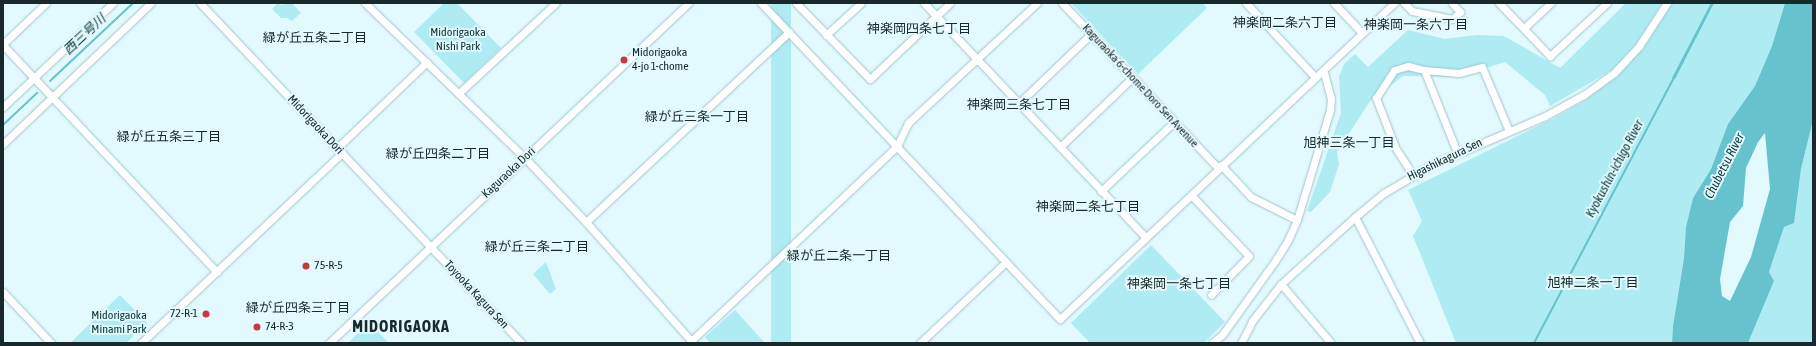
<!DOCTYPE html>
<html>
<head>
<meta charset="utf-8">
<style>
	body { margin:0 }
	#map { position:relative; width:1816px; height:346px; overflow:hidden; background:#e2f9fd; font-family:"Asap Condensed","Noto Sans JP",sans-serif }
	div>[style] { position:absolute }
	[style*='--x'] { left:calc(var(--x)*1px); top:calc(var(--y)*1px); width:calc(var(--w)*1px); rotate:calc(var(--a)*1deg) }
	.green>* { inset:0; background:#aeebf3; transform-origin:0 0 }
	.water>* { inset:0; background:#66c2cd }
	.stream>* { height:2px; margin:-1px; padding:0 1px; transform-origin:1px; border-radius:1px; background:#66c2cd }
	.roads { filter:drop-shadow(0 0 1px #9ec5ca) drop-shadow(0 0 1px #9ec5ca) }
	.minor>* { height:7px; margin:-3.5px; padding:0 3.5px; transform-origin:3.5px; border-radius:3.5px; background:#fff }
	.dots>* { width:11px; height:11px; translate:-50% -50%; box-sizing:border-box; border:2px solid #e2f9fd; border-radius:50% }
	span { translate:-50% -50%; white-space:nowrap; text-align:center; line-height:1.15; -webkit-text-stroke:4px #e2f9fd; paint-order:stroke }
	.park-label { font-size:12px; color:#07353a }
	.poi-label { font-size:12px; color:#19282a }
	.left { translate:0 -50%; text-align:left }
	.right { translate:-100% -50%; text-align:right }
	.street-label { font-size:12px; color:#19282a }
	.neighbourhood-label { font-size:13px; color:#19282a }
	.water-label { font-size:13px; color:#0c383d; font-style:italic }
	.district-label { font-size:16px; color:#19282a; font-weight:700; letter-spacing:1px }
	.frame { position:absolute; inset:0; border:4px solid #19282a; pointer-events:none }
</style>
</head>
<body>
<div id="map">
	<div class="green">
		<i style="clip-path:polygon(278px 3px,281px 5px,292px 3px,301px 13px,292px 21px,287px 18px,281px 18px,272px 9px)"></i>
		<i style="clip-path:polygon(444px 3px,457px 3px,501px 48px,464px 83px,414px 32px)"></i>
		<i style="left:771px;top:3px;width:20px;height:417px"></i>
		<i style="clip-path:polygon(1071px 3px,1203px 3px,1207px 8px,1138px 74px)"></i>
		<i style="clip-path:polygon(1626px 3px,1662px 3px,1636px 44px,1612px 70px,1550px 106px,1545px 95px,1505px 62px,1457px 77px,1403px 76px,1370px 101px,1337px 152px,1339px 164px,1330px 192px,1311px 212px,1307px 211px,1341px 113px,1339px 77px,1344px 64px,1355px 54px,1368px 67px,1408px 30px,1445px 39px,1477px 35px,1504px 36px,1560px 68px)"></i>
		<i style="clip-path:polygon(1672px 3px,1785px 3px,1772px 46px,1755px 86px,1728px 124px,1711px 169px,1693px 198px,1686px 227px,1684px 258px,1673px 326px,1672px 343px,1456px 343px,1413px 236px,1422px 221px,1408px 190px,1556px 117px,1587px 99px,1618px 75px,1644px 47px)"></i>
		<i style="clip-path:polygon(1813px 120px,1813px 343px,1748px 343px,1774px 281px,1769px 272px,1784px 227px,1794px 223px,1801px 169px)"></i>
		<i style="clip-path:polygon(1151px 245px,1225px 322px,1204px 343px,1090px 343px,1071px 323px)"></i>
		<i style="clip-path:polygon(546px 262px,556px 289px,550px 294px,533px 274px)"></i>
		<i style="clip-path:polygon(120px 295px,147px 323px,126px 343px,70px 343px)"></i>
		<i style="clip-path:polygon(735px 310px,765px 343px,710px 343px,705px 337px)"></i>
		<i style="clip-path:polygon(369px 323px,389px 343px,348px 343px)"></i>
	</div>
	<div class="water">
		<i style="clip-path:polygon(1711px 3px,1714px 3px,1675px 79px,1672px 78px)"></i>
		<i style="clip-path:polygon(evenodd,1785px 3px,1813px 3px,1813px 120px,1801px 169px,1794px 223px,1784px 227px,1769px 272px,1774px 281px,1748px 343px,1672px 343px,1673px 326px,1684px 258px,1686px 227px,1693px 198px,1711px 169px,1728px 124px,1755px 86px,1772px 46px,1785px 3px,1765px 133px,1770px 189px,1751px 257px,1730px 301px,1722px 296px,1720px 279px,1730px 222px,1743px 206px,1746px 168px,1758px 142px,1765px 133px)"></i>
	</div>
	<div class="stream">
		<i style="--x:50;--y:81;--w:114;--a:-43.2"></i>
		<i style="--x:3;--y:125;--w:47;--a:-43.3"></i>
		<i style="--x:1534;--y:343;--w:301;--a:-62.2"></i>
	</div>
	<div class="roads">
		<div class="minor">
			<i style="--x:200;--y:3;--w:468;--a:46.6"></i>
			<i style="--x:365;--y:3;--w:223;--a:44.1"></i>
			<i style="--x:525;--y:158;--w:88;--a:46.4"></i>
			<i style="--x:586;--y:222;--w:162;--a:48.5"></i>
			<i style="--x:761;--y:3;--w:435;--a:46.6"></i>
			<i style="--x:1060;--y:319;--w:460;--a:-43.4"></i>
			<i style="--x:796;--y:3;--w:106;--a:45.8"></i>
			<i style="--x:870;--y:79;--w:110;--a:-43.5"></i>
			<i style="--x:924;--y:3;--w:323;--a:46.6"></i>
			<i style="--x:1062;--y:3;--w:227;--a:46.6"></i>
			<i style="--x:1246;--y:3;--w:101;--a:47"></i>
			<i style="--x:1334;--y:3;--w:41;--a:47"></i>
			<i style="--x:1404;--y:3;--w:11;--a:45"></i>
			<i style="--x:1412;--y:11;--w:41;--a:11.3"></i>
			<i style="--x:1452;--y:19;--w:11;--a:-41"></i>
			<i style="--x:1460;--y:12;--w:12;--a:-132"></i>
			<i style="--x:1499;--y:3;--w:74;--a:46.1"></i>
			<i style="--x:1550;--y:56;--w:78;--a:-42.9"></i>
			<i style="--x:1524;--y:28;--w:37;--a:-43"></i>
			<i style="--x:826;--y:35;--w:47;--a:-42.4"></i>
			<i style="--x:3;--y:44;--w:59;--a:-43.6"></i>
			<i style="--x:3;--y:45;--w:312;--a:46.7"></i>
			<i style="--x:1424;--y:70;--w:35;--a:5"></i>
			<i style="--x:1459;--y:73;--w:24;--a:-15"></i>
			<i style="--x:1482;--y:67;--w:69;--a:67.1"></i>
			<i style="--x:459;--y:93;--w:132;--a:-42.9"></i>
			<i style="--x:1019;--y:103;--w:100;--a:-43.8"></i>
			<i style="--x:3;--y:107;--w:151;--a:-43.4"></i>
			<i style="--x:3;--y:144;--w:204;--a:-43.6"></i>
			<i style="--x:1060;--y:147;--w:100;--a:-43.8"></i>
			<i style="--x:337;--y:148;--w:124;--a:-43.7"></i>
			<i style="--x:1221;--y:165;--w:44;--a:46.8"></i>
			<i style="--x:1251;--y:197;--w:51;--a:26.6"></i>
			<i style="--x:1413;--y:175;--w:33;--a:-123"></i>
			<i style="--x:1395;--y:147;--w:53;--a:-111.2"></i>
			<i style="--x:1376;--y:98;--w:33;--a:-57"></i>
			<i style="--x:1394;--y:70;--w:15;--a:-16"></i>
			<i style="--x:1408;--y:66;--w:16;--a:14"></i>
			<i style="--x:1424;--y:70;--w:88;--a:68.1"></i>
			<i style="--x:1101;--y:191;--w:100;--a:-43.4"></i>
			<i style="--x:1191;--y:195;--w:84;--a:46.4"></i>
			<i style="--x:1249;--y:256;--w:54;--a:134.3"></i>
			<i style="--x:1355;--y:217;--w:142;--a:62.7"></i>
			<i style="--x:586;--y:222;--w:278;--a:-43.1"></i>
			<i style="--x:1281;--y:284;--w:77;--a:49.7"></i>
			<i style="--x:3;--y:292;--w:70;--a:46.7"></i>
			<i style="--x:691;--y:341;--w:284;--a:-43.4"></i>
			<i style="--x:897;--y:146;--w:25;--a:-64"></i>
			<i style="--x:908;--y:123;--w:176;--a:-42.9"></i>
			<i style="--x:141;--y:343;--w:277;--a:-43.4"></i>
			<i style="--x:329;--y:343;--w:495;--a:-43.4"></i>
			<i style="--x:920;--y:343;--w:118;--a:-43.3"></i>
			<i style="--x:1212;--y:343;--w:13;--a:-39"></i>
			<i style="--x:1222;--y:335;--w:91;--a:-54.4"></i>
			<i style="--x:1275;--y:261;--w:25;--a:-58"></i>
			<i style="--x:1288;--y:240;--w:22;--a:-66"></i>
			<i style="--x:1297;--y:220;--w:115;--a:-73.3"></i>
			<i style="--x:1330;--y:110;--w:11;--a:-85"></i>
			<i style="--x:1331;--y:99;--w:30;--a:-105"></i>
			<i style="--x:1241;--y:343;--w:25;--a:-63"></i>
			<i style="--x:1252;--y:321;--w:47;--a:-51.9"></i>
			<i style="--x:1281;--y:284;--w:100;--a:-42.2"></i>
			<i style="--x:1355;--y:217;--w:38;--a:-40"></i>
			<i style="--x:1384;--y:193;--w:57;--a:-30.6"></i>
			<i style="--x:1433;--y:164;--w:122;--a:-23.2"></i>
			<i style="--x:1545;--y:116;--w:46;--a:-28.8"></i>
			<i style="--x:1585;--y:94;--w:36;--a:-36"></i>
			<i style="--x:1614;--y:73;--w:37;--a:-47"></i>
			<i style="--x:1639;--y:46;--w:51;--a:-56.9"></i>
		</div>
	</div>
	<div class="dots">
		<i style="left:624px;top:60px;background:#c83940"></i>
		<i style="left:306px;top:266px;background:#c83940"></i>
		<i style="left:206px;top:314px;background:#c83940"></i>
		<i style="left:257px;top:327px;background:#c83940"></i>
	</div>
	<div class="park-label">
		<span style="left:458px;top:40px">Midorigaoka<br>Nishi Park</span>
		<span style="left:119px;top:323px">Midorigaoka<br>Minami Park</span>
	</div>
	<div class="poi-label">
		<span class="left" style="left:632px;top:60px">Midorigaoka<br>4-jo 1-chome</span>
		<span class="left" style="left:314px;top:266px">75-R-5</span>
		<span class="right" style="left:198px;top:314px">72-R-1</span>
		<span class="left" style="left:265px;top:327px">74-R-3</span>
	</div>
	<div class="street-label">
		<span style="left:1140px;top:86px;rotate:47deg">Kaguraoka 6-chome Doro Sen Avenue</span>
		<span style="left:315px;top:125px;rotate:47deg">Midorigaoka Dori</span>
		<span style="left:1445px;top:160px;rotate:-26deg">Higashikagura Sen</span>
		<span style="left:509px;top:173px;rotate:-43deg">Kaguraoka Dori</span>
		<span style="left:476px;top:295px;rotate:47deg">Toyooka Kagura Sen</span>
	</div>
	<div class="neighbourhood-label">
		<span style="left:1285px;top:23px">神楽岡二条六丁目</span>
		<span style="left:1416px;top:25px">神楽岡一条六丁目</span>
		<span style="left:919px;top:29px">神楽岡四条七丁目</span>
		<span style="left:315px;top:38px">緑が丘五条二丁目</span>
		<span style="left:1019px;top:105px">神楽岡三条七丁目</span>
		<span style="left:697px;top:117px">緑が丘三条一丁目</span>
		<span style="left:169px;top:137px">緑が丘五条三丁目</span>
		<span style="left:1349px;top:143px">旭神三条一丁目</span>
		<span style="left:438px;top:154px">緑が丘四条二丁目</span>
		<span style="left:1088px;top:207px">神楽岡二条七丁目</span>
		<span style="left:537px;top:247px">緑が丘三条二丁目</span>
		<span style="left:839px;top:256px">緑が丘二条一丁目</span>
		<span style="left:1593px;top:283px">旭神二条一丁目</span>
		<span style="left:1179px;top:284px">神楽岡一条七丁目</span>
		<span style="left:298px;top:308px">緑が丘四条三丁目</span>
	</div>
	<div class="water-label">
		<span style="left:85px;top:35px;rotate:-43deg">西三号川</span>
		<span style="left:1725px;top:166px;rotate:-63deg">Chubetsu River</span>
		<span style="left:1615px;top:169px;rotate:-62deg">Kyokushin-ichigo River</span>
	</div>
	<div class="district-label">
		<span style="left:401px;top:326px">MIDORIGAOKA</span>
	</div>
	<div class="frame"></div>
</div>
</body>
</html>
